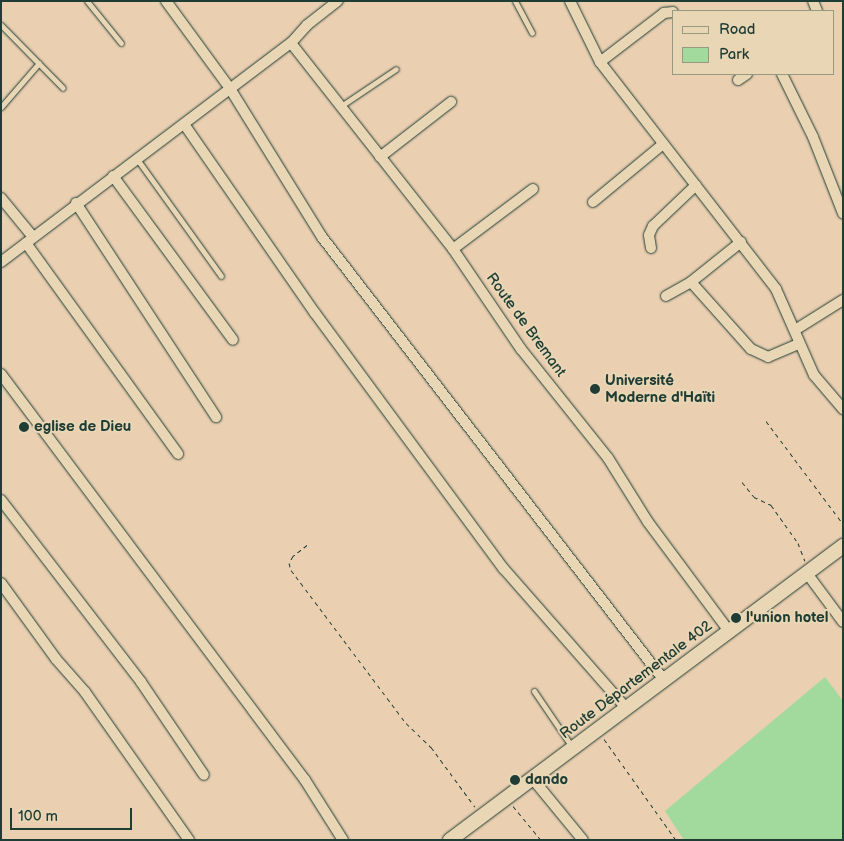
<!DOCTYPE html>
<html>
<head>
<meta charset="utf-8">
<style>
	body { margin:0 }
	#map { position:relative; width:844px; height:841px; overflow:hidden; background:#eacfb1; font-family:"Balsamiq Sans",sans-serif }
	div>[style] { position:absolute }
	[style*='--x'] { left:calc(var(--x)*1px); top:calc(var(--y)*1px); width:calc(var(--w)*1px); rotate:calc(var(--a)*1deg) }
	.green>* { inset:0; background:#a2d99c }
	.path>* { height:1px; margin-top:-0.5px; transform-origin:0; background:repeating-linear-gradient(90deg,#1f3d34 0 4px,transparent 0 8px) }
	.roads { filter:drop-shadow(0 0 1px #1f3d34) drop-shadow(0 0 1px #1f3d34) }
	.lane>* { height:5px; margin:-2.5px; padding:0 2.5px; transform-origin:2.5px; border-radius:2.5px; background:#e9d6b4 }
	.street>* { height:10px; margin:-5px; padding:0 5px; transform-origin:5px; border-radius:5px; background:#e9d6b4 }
	.secondary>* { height:14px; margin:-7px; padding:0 7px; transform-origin:7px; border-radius:7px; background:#e9d6b4 }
	.dots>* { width:14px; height:14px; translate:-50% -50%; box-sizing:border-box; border:2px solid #e9d6b4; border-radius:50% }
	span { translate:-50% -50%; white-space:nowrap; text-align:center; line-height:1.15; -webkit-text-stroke:4px #e9d6b4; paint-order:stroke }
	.street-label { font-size:15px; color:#1f3d34 }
	.poi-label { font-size:15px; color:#1f3d34; font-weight:700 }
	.left { translate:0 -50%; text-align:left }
	.frame { position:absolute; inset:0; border:2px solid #1f3d34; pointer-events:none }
	.legend { position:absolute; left:672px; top:10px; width:162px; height:65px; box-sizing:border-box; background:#e9d6b4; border:1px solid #989981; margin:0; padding:6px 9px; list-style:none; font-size:15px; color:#1f3d34 }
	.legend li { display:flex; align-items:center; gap:10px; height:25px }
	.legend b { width:25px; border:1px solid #989981 }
	.scale { position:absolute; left:10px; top:808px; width:122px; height:22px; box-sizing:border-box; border:2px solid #1f3d34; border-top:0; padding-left:6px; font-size:15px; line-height:18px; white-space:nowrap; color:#1f3d34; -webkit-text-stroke:4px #e9d6b4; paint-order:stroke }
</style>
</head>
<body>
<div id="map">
	<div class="green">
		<i style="clip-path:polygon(825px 677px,843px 701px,843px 840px,684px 840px,665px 811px)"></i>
	</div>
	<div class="path">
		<i style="--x:766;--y:421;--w:129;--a:53.2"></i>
		<i style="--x:742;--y:482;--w:19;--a:51"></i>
		<i style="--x:754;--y:497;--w:19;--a:25"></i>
		<i style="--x:771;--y:505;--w:47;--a:54.6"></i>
		<i style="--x:798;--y:543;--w:19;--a:69"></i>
		<i style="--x:307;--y:545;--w:18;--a:142"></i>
		<i style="--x:293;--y:556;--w:8;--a:120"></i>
		<i style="--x:289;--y:563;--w:7;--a:74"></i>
		<i style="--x:291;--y:570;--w:191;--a:53.1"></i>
		<i style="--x:406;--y:723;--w:35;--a:44"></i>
		<i style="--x:431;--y:747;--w:74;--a:53.7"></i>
		<i style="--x:604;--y:739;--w:124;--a:54.5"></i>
		<i style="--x:513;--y:806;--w:44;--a:50.5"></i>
	</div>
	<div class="roads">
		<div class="lane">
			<i style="--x:87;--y:1;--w:54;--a:51"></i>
			<i style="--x:515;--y:1;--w:36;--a:62"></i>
			<i style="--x:1;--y:25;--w:88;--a:45.5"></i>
			<i style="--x:341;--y:106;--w:66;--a:-33.9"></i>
			<i style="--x:1;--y:107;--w:58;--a:-49.2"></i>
			<i style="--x:137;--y:159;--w:144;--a:54.3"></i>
			<i style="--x:534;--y:691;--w:68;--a:55.8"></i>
		</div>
		<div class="street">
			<i style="--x:166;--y:1;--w:107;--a:53.8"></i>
			<i style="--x:229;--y:87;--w:176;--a:58.2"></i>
			<i style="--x:322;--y:237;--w:558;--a:52.35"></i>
			<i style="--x:570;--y:1;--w:68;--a:63.8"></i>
			<i style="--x:600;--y:62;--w:287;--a:52.2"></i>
			<i style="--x:776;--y:289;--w:94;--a:66.2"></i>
			<i style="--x:814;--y:375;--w:45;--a:49.5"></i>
			<i style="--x:813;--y:1;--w:11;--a:68"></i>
			<i style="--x:291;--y:43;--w:262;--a:51.8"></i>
			<i style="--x:453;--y:249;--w:121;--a:55.8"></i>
			<i style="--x:521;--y:349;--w:139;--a:51.4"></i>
			<i style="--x:608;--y:458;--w:75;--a:58"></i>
			<i style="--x:648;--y:522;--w:136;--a:53.4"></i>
			<i style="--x:600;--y:62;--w:81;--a:-37.4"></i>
			<i style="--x:664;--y:13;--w:9;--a:-6"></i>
			<i style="--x:782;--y:74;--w:70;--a:63.8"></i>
			<i style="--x:813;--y:137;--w:82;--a:68.5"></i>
			<i style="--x:738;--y:80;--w:11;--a:-34"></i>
			<i style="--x:184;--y:124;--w:230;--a:55.3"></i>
			<i style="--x:315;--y:313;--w:318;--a:53.6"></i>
			<i style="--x:504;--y:569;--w:185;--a:48.7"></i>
			<i style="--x:380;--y:157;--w:90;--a:-37.8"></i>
			<i style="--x:113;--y:176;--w:203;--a:53.8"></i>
			<i style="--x:1;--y:198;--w:50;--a:50.6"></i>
			<i style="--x:593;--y:202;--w:91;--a:-39.6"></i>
			<i style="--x:76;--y:203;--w:256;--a:56.8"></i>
			<i style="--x:26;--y:243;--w:260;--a:54.2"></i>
			<i style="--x:651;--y:248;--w:13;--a:-99"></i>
			<i style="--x:649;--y:235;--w:10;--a:-66"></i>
			<i style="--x:653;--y:226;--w:59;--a:-43.6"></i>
			<i style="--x:453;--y:249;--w:100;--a:-36.9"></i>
			<i style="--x:1;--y:262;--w:363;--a:-37.1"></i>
			<i style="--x:291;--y:43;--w:24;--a:-48"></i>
			<i style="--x:307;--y:25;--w:39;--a:-38"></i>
			<i style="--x:691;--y:282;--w:64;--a:-38.7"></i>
			<i style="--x:666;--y:296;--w:29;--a:-29"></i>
			<i style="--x:691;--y:282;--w:90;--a:48.2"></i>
			<i style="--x:751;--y:349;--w:19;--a:25"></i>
			<i style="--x:768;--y:357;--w:34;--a:-23"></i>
			<i style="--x:795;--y:330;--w:57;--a:-32"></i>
			<i style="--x:1;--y:374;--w:507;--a:53.18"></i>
			<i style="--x:305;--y:780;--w:71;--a:57.7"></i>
			<i style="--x:1;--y:500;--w:230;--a:52.4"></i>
			<i style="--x:141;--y:682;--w:112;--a:55.9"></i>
			<i style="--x:806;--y:572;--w:62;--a:53.5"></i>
			<i style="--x:1;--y:583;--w:94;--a:54.1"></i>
			<i style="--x:56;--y:659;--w:44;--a:48.7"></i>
			<i style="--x:85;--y:692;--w:181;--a:54.9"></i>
			<i style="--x:532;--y:778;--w:80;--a:50.6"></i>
		</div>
		<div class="secondary">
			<i style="--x:450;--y:840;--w:491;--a:-36.8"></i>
		</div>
	</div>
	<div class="dots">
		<i style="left:595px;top:389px;background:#1f3d34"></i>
		<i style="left:24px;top:427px;background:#1f3d34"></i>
		<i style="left:736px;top:618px;background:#1f3d34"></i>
		<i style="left:515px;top:780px;background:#1f3d34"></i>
	</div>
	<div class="street-label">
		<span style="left:526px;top:325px;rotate:54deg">Route de Bremant</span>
		<span style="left:636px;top:680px;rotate:-37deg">Route Départementale 402</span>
	</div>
	<div class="poi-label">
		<span class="left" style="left:605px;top:389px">Université<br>Moderne d'Haïti</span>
		<span class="left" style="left:34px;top:427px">eglise de Dieu</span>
		<span class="left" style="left:746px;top:618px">l'union hotel</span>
		<span class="left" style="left:525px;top:780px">dando</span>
	</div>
	<div class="frame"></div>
	<ul class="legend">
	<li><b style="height:6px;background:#e9d6b4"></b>Road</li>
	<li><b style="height:14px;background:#a2d99c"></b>Park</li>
	</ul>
	<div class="scale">100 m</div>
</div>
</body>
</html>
